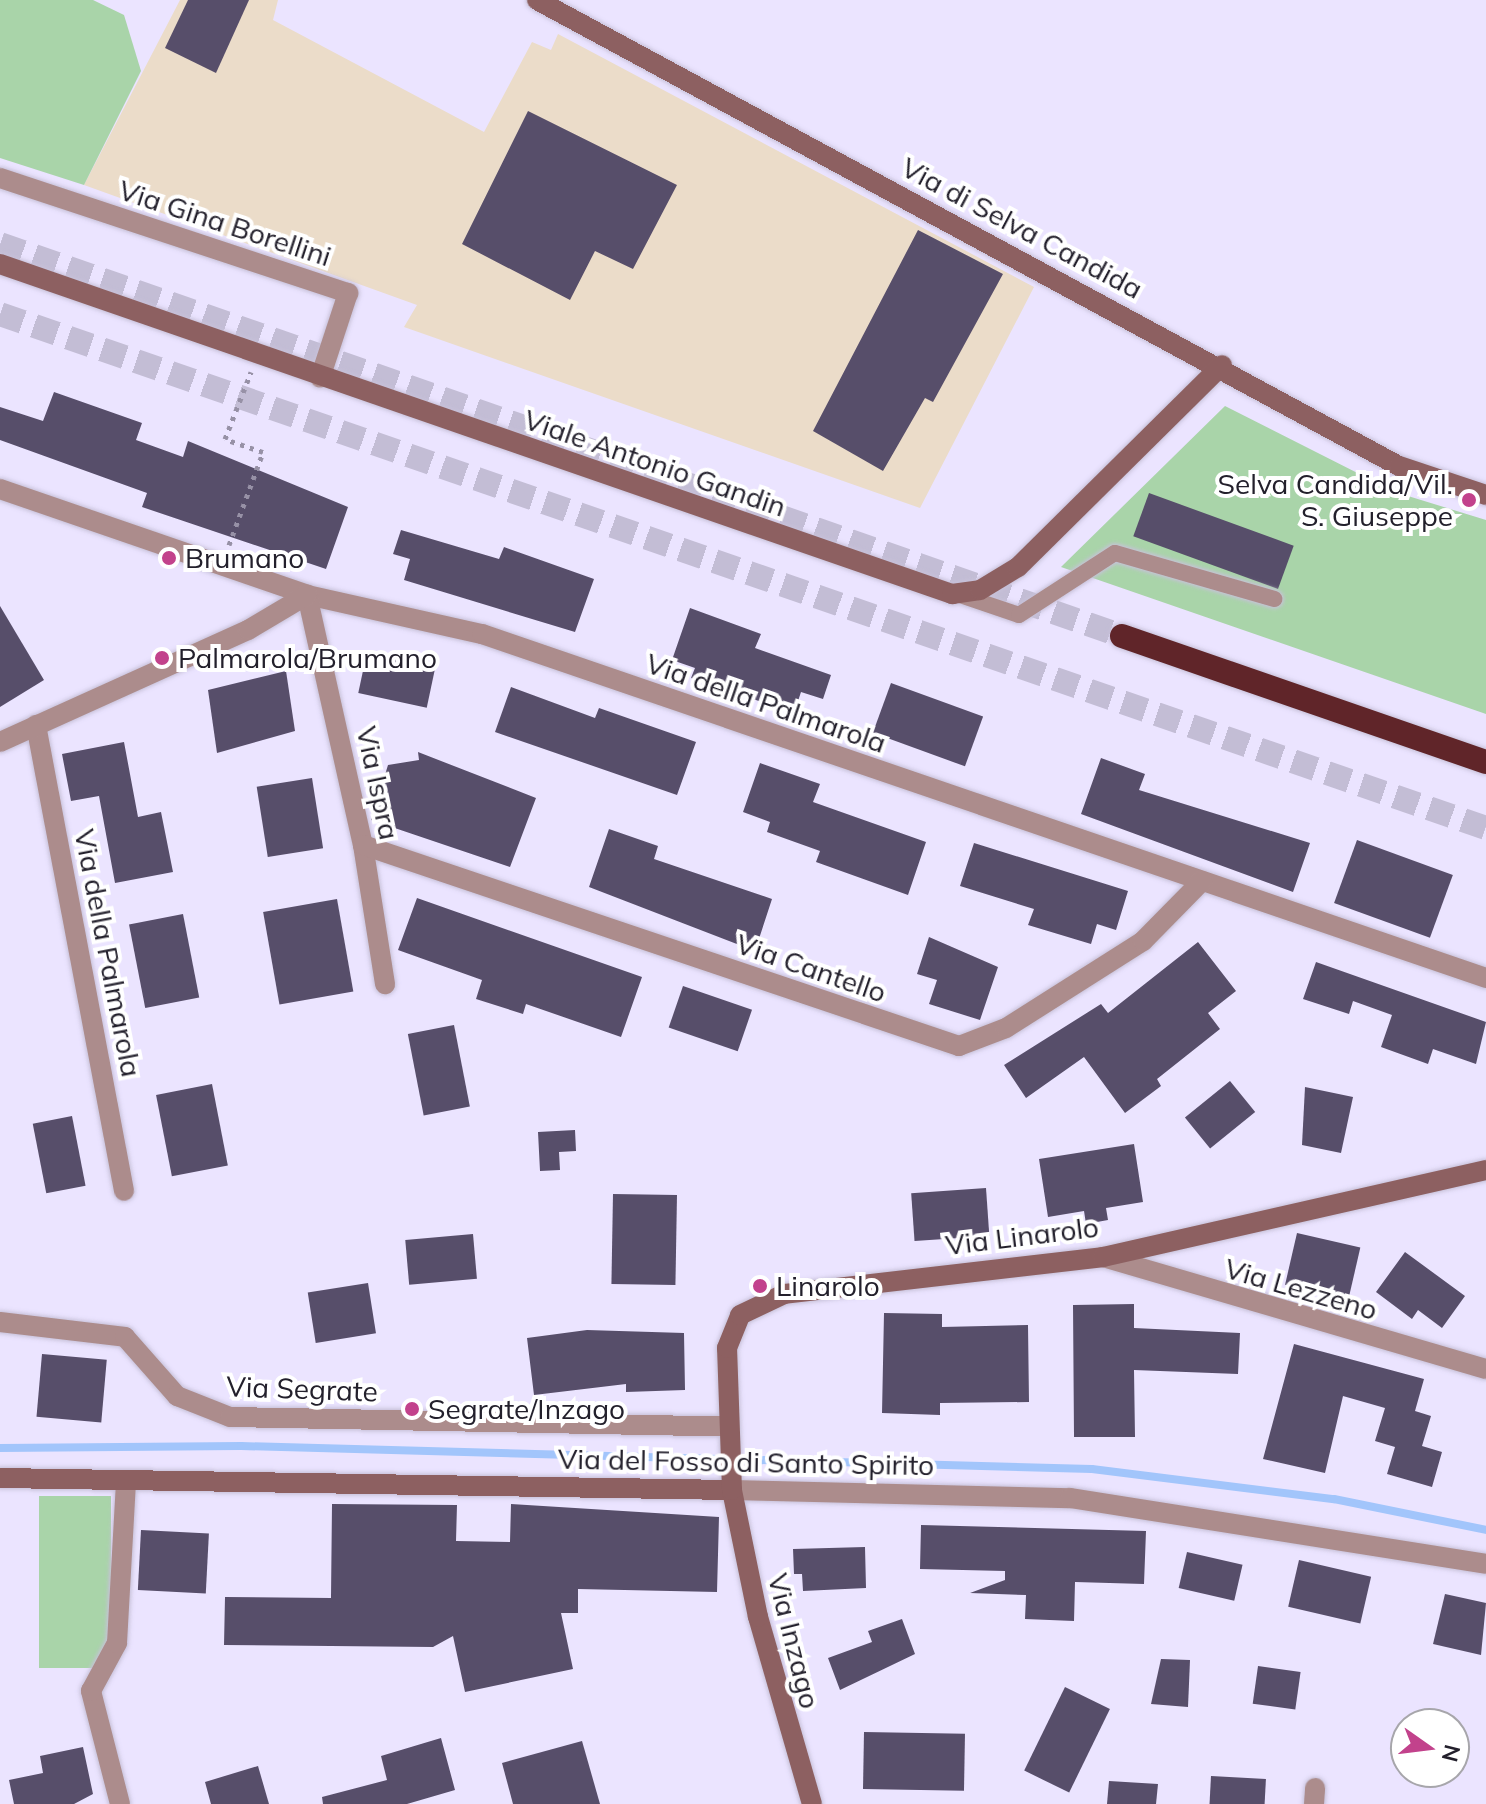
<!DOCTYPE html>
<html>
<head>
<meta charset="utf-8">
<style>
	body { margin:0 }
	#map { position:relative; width:1486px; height:1804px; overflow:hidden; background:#ebe4ff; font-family:Mulish,sans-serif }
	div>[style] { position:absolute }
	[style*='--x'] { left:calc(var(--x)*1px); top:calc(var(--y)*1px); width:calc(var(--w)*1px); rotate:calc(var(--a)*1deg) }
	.industrial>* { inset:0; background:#ebdcc9 }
	.green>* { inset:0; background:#a9d4a9; transform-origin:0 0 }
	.stream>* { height:8px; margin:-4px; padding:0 4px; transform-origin:4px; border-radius:4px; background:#a2c5fb }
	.building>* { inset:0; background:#574e6a; transform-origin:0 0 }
	.highway-tunnel>* { height:24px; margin-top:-12px; transform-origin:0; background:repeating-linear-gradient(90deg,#c3bdd5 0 24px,transparent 0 36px) }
	.path>* { height:5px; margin-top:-2.5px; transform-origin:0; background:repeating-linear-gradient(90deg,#9791a6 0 4px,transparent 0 10px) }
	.roads { filter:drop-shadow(0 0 2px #c7c1d9) drop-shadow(0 0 2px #c7c1d9) }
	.lane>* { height:16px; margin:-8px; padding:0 8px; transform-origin:8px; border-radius:8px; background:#ac8c8c }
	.street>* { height:20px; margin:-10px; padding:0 10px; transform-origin:10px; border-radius:10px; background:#ac8c8c }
	.secondary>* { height:20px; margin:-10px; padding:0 10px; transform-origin:10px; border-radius:10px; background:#8d6061 }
	.highway>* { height:24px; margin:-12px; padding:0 12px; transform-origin:12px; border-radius:12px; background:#602529 }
	.dots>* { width:22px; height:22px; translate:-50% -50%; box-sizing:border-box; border:4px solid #fff; border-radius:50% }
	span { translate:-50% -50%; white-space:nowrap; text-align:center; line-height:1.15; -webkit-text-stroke:8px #fff; paint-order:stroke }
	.street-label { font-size:28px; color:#23202c }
	.poi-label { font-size:28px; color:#23202c }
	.right { translate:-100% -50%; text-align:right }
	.left { translate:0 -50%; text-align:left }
	.north { position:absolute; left:1390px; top:1708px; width:80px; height:80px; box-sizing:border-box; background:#fff; border:2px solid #a7a6ab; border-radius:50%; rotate:104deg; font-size:22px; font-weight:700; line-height:32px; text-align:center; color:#23202c }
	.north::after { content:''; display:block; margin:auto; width:28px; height:36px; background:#c2428c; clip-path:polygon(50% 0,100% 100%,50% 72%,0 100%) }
</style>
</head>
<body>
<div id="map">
	<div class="industrial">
		<i style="clip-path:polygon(180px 0,278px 0,273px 20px,484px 132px,532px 42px,551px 50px,558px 34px,1034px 287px,920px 508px,404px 327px,417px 305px,84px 185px)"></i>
	</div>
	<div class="green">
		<i style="clip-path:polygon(0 0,93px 0,124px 15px,141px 71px,84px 185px,0 158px)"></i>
		<i style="clip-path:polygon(1225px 406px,1395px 492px,1486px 520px,1486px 714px,1061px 567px)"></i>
		<i style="left:39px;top:1496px;width:72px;height:172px"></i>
	</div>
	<div class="stream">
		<i style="--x:0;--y:1448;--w:241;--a:-0.5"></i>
		<i style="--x:241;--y:1446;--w:851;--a:1.55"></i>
		<i style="--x:1092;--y:1469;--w:244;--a:7.1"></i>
		<i style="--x:1334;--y:1499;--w:155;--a:11.5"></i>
	</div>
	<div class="building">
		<i style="clip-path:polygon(188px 0,249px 0,216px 73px,165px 48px)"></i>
		<i style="clip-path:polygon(528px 111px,677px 185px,633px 269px,595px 251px,570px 300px,462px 244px)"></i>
		<i style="clip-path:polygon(918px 230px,1003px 274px,933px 402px,925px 398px,883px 471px,813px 431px)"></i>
		<i style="clip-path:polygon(54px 392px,142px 423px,136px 440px,183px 457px,188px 441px,348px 507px,326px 569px,142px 507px,147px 493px,0 440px,0 407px,43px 421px)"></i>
		<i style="left:1149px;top:493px;width:154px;height:46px;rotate:20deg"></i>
		<i style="clip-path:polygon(401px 530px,499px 559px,504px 547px,594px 579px,575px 632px,404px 580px,410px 559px,393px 554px)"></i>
		<i style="clip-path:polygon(0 606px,44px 680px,0 707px)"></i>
		<i style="clip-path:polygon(690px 608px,761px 634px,755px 648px,831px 675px,823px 699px,801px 692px,794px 713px,691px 678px,695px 668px,672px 660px)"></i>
		<i style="left:367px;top:652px;width:70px;height:42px;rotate:12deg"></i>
		<i style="clip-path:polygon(286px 671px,295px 731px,217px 753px,208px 690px)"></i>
		<i style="left:891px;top:683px;width:98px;height:53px;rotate:20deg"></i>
		<i style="clip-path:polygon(511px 687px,595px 718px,599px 708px,696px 742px,677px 795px,495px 732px)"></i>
		<i style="clip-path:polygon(124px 742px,138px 817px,161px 812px,173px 872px,115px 883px,99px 796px,71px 801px,62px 754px)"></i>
		<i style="clip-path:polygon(418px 752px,536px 798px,510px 867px,371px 820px,388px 765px,419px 760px)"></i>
		<i style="clip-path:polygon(1101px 758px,1145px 774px,1139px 790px,1310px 843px,1293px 892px,1081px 814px)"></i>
		<i style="clip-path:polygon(760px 763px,820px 784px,813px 802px,926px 842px,908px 895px,816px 862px,820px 851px,767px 832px,770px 822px,743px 812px)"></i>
		<i style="left:312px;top:778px;width:71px;height:56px;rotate:81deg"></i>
		<i style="clip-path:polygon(609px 829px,658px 846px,654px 859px,772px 899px,755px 951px,589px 887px)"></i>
		<i style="left:1357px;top:840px;width:102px;height:67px;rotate:20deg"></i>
		<i style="clip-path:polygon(974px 843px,1128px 891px,1116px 930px,1097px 924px,1091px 944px,1028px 925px,1034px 909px,960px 886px)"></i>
		<i style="clip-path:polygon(417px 898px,642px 977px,621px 1037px,526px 1004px,523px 1014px,476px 999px,482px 980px,398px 950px)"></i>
		<i style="left:337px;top:899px;width:94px;height:75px;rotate:80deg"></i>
		<i style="left:183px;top:914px;width:85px;height:55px;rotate:79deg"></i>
		<i style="clip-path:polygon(929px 937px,998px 967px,980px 1020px,929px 1004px,937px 980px,917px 974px)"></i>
		<i style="clip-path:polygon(1198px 942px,1236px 991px,1208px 1013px,1220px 1029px,1157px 1079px,1161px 1086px,1125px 1113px,1084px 1057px,1026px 1098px,1004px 1065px,1101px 1004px,1108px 1013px)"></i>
		<i style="clip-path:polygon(1316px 962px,1486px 1022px,1476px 1064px,1433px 1049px,1428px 1064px,1381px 1047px,1392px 1015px,1353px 1001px,1349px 1014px,1303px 999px)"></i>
		<i style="left:683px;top:986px;width:73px;height:44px;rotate:19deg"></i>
		<i style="left:454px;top:1025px;width:83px;height:47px;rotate:79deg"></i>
		<i style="left:1230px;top:1081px;width:40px;height:58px;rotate:51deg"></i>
		<i style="left:212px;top:1084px;width:83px;height:57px;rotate:79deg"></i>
		<i style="clip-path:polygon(1305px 1087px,1353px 1097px,1341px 1153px,1302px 1145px)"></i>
		<i style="left:72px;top:1116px;width:71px;height:40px;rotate:79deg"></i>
		<i style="clip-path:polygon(575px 1130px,576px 1151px,559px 1152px,560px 1170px,540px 1171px,538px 1132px)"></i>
		<i style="clip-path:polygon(1134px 1144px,1143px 1202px,1106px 1208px,1108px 1220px,1086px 1224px,1084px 1211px,1048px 1217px,1039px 1159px)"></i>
		<i style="left:986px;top:1188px;width:48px;height:75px;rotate:86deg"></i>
		<i style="left:613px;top:1194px;width:64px;height:90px;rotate:1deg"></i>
		<i style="left:1297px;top:1233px;width:65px;height:53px;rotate:13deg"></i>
		<i style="left:473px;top:1234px;width:45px;height:68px;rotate:85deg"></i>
		<i style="clip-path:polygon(1405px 1252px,1465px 1296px,1442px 1328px,1418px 1310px,1412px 1319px,1376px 1292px)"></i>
		<i style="left:368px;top:1283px;width:51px;height:61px;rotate:81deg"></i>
		<i style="clip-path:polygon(1134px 1304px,1134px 1328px,1240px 1333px,1238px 1374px,1134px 1370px,1135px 1437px,1074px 1437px,1073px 1305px)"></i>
		<i style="clip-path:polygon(884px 1313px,942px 1314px,942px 1327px,1028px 1325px,1029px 1402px,940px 1403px,940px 1415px,882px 1413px)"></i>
		<i style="clip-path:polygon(587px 1330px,684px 1333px,685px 1390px,626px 1392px,626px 1384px,534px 1395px,527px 1338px)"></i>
		<i style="clip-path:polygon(1294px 1344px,1424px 1379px,1415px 1411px,1431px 1416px,1422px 1446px,1442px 1452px,1432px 1487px,1387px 1474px,1395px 1447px,1375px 1441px,1385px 1408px,1343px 1396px,1325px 1473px,1263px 1459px)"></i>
		<i style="left:42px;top:1354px;width:65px;height:63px;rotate:5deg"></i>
		<i style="clip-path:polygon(332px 1504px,457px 1505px,456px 1541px,510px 1542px,511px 1504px,719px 1517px,717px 1592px,578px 1589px,578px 1613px,561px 1613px,573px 1669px,465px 1692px,453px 1636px,433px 1647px,224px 1645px,225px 1597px,331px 1598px)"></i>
		<i style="clip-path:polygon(921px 1525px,1146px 1531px,1144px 1584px,1075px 1582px,1074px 1621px,1025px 1619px,1026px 1595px,970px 1593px,1005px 1580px,1005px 1571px,920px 1569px)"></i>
		<i style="left:141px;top:1530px;width:68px;height:60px;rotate:3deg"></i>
		<i style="clip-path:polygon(865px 1547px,866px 1588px,803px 1591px,802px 1574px,794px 1574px,793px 1549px)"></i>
		<i style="left:1187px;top:1552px;width:57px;height:37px;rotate:13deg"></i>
		<i style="left:1299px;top:1560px;width:74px;height:48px;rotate:13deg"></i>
		<i style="clip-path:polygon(1445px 1594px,1486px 1603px,1481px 1655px,1433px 1644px)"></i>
		<i style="clip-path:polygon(902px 1619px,915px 1654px,840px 1690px,828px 1658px,872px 1642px,868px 1631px)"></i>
		<i style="clip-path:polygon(1161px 1659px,1190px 1660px,1188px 1707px,1151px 1704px)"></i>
		<i style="left:1258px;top:1666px;width:43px;height:38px;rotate:8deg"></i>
		<i style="left:1065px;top:1687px;width:50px;height:93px;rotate:26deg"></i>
		<i style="left:864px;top:1732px;width:101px;height:57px;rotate:1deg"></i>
		<i style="clip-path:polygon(441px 1738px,455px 1790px,407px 1804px,323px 1804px,322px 1797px,387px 1780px,381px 1756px)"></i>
		<i style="clip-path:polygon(582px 1741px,600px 1804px,513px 1804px,502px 1763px)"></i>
		<i style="clip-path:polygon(83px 1747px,93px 1794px,74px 1804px,14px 1804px,9px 1780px,43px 1773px,40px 1756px)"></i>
		<i style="clip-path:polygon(258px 1766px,269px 1804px,211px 1804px,205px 1782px)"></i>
		<i style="left:1211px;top:1776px;width:55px;height:28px;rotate:3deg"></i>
		<i style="clip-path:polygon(1109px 1781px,1158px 1784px,1156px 1804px,1107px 1804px)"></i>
	</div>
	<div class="highway-tunnel">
		<i style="--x:0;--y:244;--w:1189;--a:19.26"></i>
		<i style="--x:0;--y:314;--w:1572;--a:19.08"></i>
	</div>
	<div class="path">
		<i style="--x:229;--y:545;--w:99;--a:-69.9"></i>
		<i style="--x:263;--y:452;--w:40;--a:-161.1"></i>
		<i style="--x:225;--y:439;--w:72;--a:-68.8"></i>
	</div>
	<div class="roads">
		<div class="lane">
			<i style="--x:960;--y:595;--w:62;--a:18.7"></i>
			<i style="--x:1019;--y:615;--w:114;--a:-32.9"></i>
			<i style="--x:1115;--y:553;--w:166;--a:16.1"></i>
		</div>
		<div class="street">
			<i style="--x:0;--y:178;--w:367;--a:18.3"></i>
			<i style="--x:348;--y:293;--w:89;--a:108.2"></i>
			<i style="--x:0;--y:489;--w:325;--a:19"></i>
			<i style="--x:307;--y:595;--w:179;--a:12.6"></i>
			<i style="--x:482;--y:634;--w:1061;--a:18.91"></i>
			<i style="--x:307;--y:595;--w:256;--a:77.4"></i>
			<i style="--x:363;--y:845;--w:141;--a:81"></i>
			<i style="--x:36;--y:725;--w:474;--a:79.3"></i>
			<i style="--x:0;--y:742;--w:272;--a:-24.3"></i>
			<i style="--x:248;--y:630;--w:69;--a:-30.7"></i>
			<i style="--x:363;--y:845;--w:629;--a:18.64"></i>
			<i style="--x:959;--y:1046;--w:50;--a:-21"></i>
			<i style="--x:1006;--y:1028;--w:162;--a:-32.4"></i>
			<i style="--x:1143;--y:941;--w:84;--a:-45.5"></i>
			<i style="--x:1103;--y:1257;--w:399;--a:16.3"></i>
			<i style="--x:0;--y:1322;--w:126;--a:6.8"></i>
			<i style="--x:125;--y:1337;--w:79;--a:48.6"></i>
			<i style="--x:177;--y:1396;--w:57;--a:21.6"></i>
			<i style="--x:230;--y:1417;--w:499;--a:1.1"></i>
			<i style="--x:732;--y:1490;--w:338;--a:1.4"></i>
			<i style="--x:1070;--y:1498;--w:421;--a:9"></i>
			<i style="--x:120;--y:1804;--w:117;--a:-104.4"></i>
			<i style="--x:91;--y:1691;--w:55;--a:-61.6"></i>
			<i style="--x:117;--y:1643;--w:163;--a:-86.8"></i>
			<i style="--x:1314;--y:1804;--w:16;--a:-86"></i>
		</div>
		<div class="secondary">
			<i style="--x:537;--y:0;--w:980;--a:28.4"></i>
			<i style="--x:1399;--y:466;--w:92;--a:18.4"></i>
			<i style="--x:0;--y:264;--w:1008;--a:19.12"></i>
			<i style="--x:952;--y:594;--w:28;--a:-8"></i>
			<i style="--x:980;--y:590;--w:44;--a:-31.2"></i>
			<i style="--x:1018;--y:567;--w:287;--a:-44.7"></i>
			<i style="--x:0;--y:1478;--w:732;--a:0.94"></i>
			<i style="--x:812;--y:1804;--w:195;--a:-106.1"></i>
			<i style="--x:758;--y:1617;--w:130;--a:-101.6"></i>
			<i style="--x:732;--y:1490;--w:142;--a:-92"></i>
			<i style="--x:727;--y:1348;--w:35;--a:-68"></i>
			<i style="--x:740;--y:1315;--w:49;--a:-25.5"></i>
			<i style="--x:784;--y:1294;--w:321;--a:-6.6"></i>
			<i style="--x:1103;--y:1257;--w:393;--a:-12.8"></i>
		</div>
		<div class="highway">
			<i style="--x:1122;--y:636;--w:385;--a:19.1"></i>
		</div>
	</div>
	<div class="dots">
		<i style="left:1469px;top:500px;background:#c2428c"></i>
		<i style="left:169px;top:558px;background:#c2428c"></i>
		<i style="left:162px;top:658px;background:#c2428c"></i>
		<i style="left:760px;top:1286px;background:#c2428c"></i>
		<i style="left:412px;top:1409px;background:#c2428c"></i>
	</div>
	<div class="street-label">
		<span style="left:225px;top:223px;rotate:18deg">Via Gina Borellini</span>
		<span style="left:1022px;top:228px;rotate:28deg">Via di Selva Candida</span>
		<span style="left:655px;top:463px;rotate:19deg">Viale Antonio Gandin</span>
		<span style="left:766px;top:703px;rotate:19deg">Via della Palmarola</span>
		<span style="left:378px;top:783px;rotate:78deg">Via Ispra</span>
		<span style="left:108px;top:953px;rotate:79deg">Via della Palmarola</span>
		<span style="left:811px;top:968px;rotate:19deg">Via Cantello</span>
		<span style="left:1022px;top:1236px;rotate:-7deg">Via Linarolo</span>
		<span style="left:1301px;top:1289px;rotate:16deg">Via Lezzeno</span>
		<span style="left:302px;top:1389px;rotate:2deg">Via Segrate</span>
		<span style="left:746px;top:1462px;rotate:1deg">Via del Fosso di Santo Spirito</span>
		<span style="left:794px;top:1641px;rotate:76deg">Via Inzago</span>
	</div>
	<div class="poi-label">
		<span class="right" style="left:1453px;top:500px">Selva Candida/Vil.<br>S. Giuseppe</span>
		<span class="left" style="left:185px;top:558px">Brumano</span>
		<span class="left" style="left:178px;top:658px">Palmarola/Brumano</span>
		<span class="left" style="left:776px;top:1286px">Linarolo</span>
		<span class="left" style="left:428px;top:1409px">Segrate/Inzago</span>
	</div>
	<div class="north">N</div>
</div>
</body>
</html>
